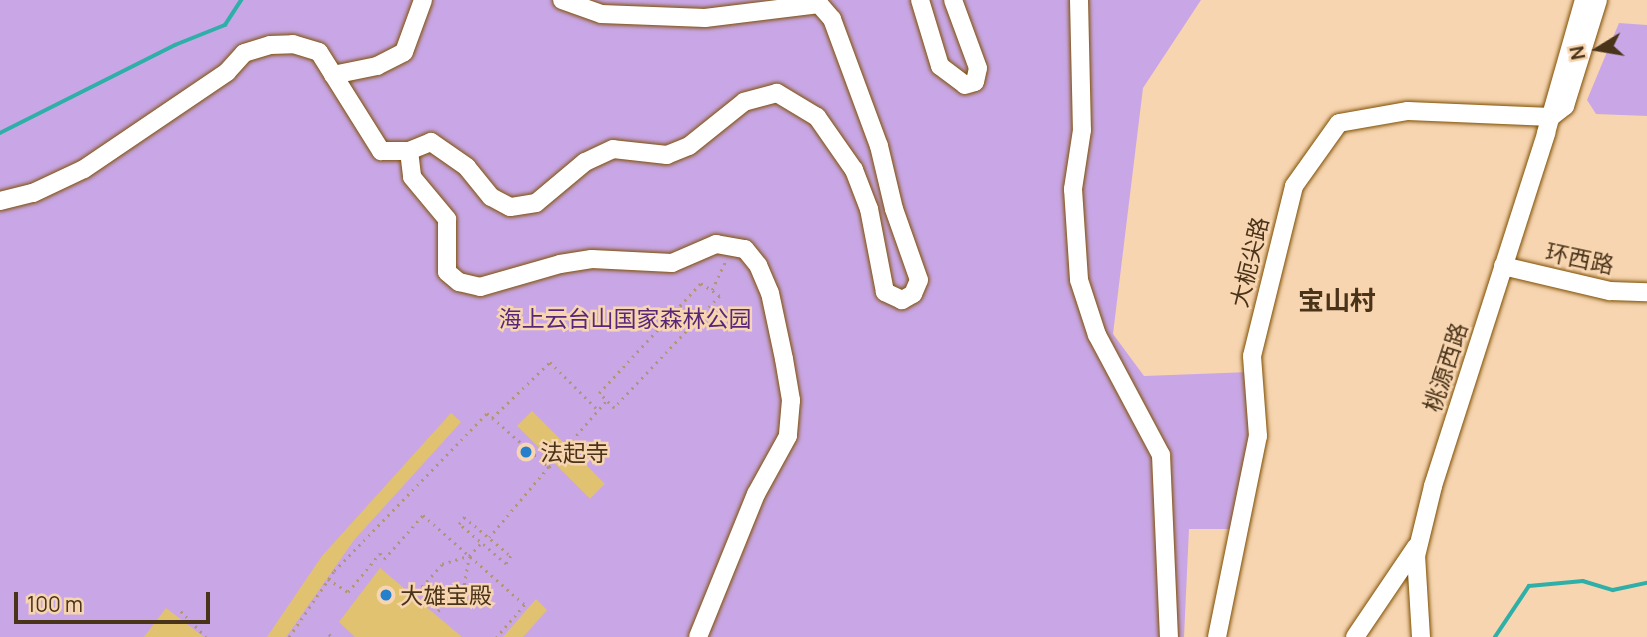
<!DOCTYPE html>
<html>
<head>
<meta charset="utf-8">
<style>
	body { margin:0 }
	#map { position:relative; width:1647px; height:637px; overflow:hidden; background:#f7d5b0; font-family:Manrope,"Noto Sans SC",sans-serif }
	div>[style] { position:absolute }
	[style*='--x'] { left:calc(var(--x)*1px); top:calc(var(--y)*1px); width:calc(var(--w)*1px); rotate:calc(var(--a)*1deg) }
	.green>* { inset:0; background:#c9a7e7 }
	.stream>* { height:3.5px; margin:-1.75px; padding:0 1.75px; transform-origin:1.75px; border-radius:1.75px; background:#2eafa7 }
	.building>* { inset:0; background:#e1c270; transform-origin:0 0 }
	.path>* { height:2.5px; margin-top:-1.25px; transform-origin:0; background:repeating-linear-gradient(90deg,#b29575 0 2px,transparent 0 7px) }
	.roads { filter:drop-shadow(0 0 2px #7e4e00) drop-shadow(0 0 2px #7e4e00) }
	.minor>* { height:18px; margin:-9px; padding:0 9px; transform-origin:9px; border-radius:9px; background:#fff }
	.dots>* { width:19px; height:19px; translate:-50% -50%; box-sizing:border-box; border:4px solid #f7d5b0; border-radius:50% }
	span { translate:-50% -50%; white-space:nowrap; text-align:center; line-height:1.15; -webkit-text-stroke:5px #f7d5b0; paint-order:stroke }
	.street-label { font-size:23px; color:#493319 }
	.park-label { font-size:23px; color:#59277a }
	.poi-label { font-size:23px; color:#493319 }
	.left { translate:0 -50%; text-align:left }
	.quarter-label { font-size:26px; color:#493319; font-weight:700 }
	.north { position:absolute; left:1563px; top:14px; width:70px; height:70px; -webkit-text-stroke:5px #f7d5b0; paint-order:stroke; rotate:259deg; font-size:19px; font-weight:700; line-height:28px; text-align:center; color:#493319 }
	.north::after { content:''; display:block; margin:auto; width:24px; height:32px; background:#493319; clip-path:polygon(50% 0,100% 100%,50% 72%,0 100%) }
	.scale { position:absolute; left:14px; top:592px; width:196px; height:32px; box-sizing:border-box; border:4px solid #493319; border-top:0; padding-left:9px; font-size:21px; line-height:24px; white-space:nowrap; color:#493319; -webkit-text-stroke:5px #f7d5b0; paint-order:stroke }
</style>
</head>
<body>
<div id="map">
	<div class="green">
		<i style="clip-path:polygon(0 0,1201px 0,1143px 88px,1113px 334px,1144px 376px,1250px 372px,1249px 529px,1189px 529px,1184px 637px,0 637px)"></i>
		<i style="clip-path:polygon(1619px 23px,1647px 25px,1647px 116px,1596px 114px,1587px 100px)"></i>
	</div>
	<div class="stream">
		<i style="--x:0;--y:133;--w:196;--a:-26.7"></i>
		<i style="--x:175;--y:45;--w:54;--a:-21.8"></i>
		<i style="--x:225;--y:25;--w:30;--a:-57"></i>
		<i style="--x:1495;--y:637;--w:61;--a:-56.3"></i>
		<i style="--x:1529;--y:586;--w:54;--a:-5.3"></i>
		<i style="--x:1583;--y:581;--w:31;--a:17"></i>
		<i style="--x:1613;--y:590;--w:35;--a:-12"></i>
	</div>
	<div class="building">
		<i style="left:532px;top:411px;width:103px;height:21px;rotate:45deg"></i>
		<i style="clip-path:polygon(451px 413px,461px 422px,354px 540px,286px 637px,267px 637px,322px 556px)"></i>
		<i style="clip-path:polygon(380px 568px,462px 637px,355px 637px,339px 622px)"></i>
		<i style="clip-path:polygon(536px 599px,547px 610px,523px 637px,503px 637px)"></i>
		<i style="clip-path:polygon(166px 608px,204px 637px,144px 637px)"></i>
	</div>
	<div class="path">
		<i style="--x:701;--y:283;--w:23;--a:34"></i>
		<i style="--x:720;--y:296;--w:154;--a:133.4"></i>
		<i style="--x:614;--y:408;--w:21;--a:-135"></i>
		<i style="--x:599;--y:393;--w:150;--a:-47.2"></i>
		<i style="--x:712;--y:290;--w:33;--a:-65"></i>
		<i style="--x:492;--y:418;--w:81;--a:-44"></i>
		<i style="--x:550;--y:362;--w:68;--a:45"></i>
		<i style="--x:549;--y:467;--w:87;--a:-49.2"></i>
		<i style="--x:464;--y:517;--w:61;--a:39.7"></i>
		<i style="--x:511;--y:556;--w:9;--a:122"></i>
		<i style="--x:506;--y:564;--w:62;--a:-139.6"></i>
		<i style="--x:459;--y:524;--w:9;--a:-54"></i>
		<i style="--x:328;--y:579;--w:24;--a:33"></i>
		<i style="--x:348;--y:592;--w:50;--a:-50.6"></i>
		<i style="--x:380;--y:553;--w:7;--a:56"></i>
		<i style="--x:384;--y:559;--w:59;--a:-48.4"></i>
		<i style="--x:423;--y:515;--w:136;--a:41.4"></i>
		<i style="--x:525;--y:605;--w:43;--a:131.2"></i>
		<i style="--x:417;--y:592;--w:38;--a:-48"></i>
		<i style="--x:442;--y:564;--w:28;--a:-17"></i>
		<i style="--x:469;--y:556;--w:18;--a:-47"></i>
		<i style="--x:181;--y:611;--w:36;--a:46"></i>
		<i style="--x:438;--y:611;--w:37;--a:-45"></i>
		<i style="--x:464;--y:585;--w:29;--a:-80"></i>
		<i style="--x:329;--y:634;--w:4;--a:45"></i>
		<i style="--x:289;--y:637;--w:80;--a:-55.7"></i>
		<i style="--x:334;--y:571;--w:220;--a:-45.9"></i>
		<i style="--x:487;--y:413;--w:82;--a:41.1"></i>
		<i style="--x:549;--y:467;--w:92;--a:130.1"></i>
	</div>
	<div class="roads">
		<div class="minor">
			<i style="--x:562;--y:0;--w:41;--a:19.7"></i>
			<i style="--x:601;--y:14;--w:104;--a:2.2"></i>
			<i style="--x:705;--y:18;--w:115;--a:-7"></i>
			<i style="--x:819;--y:4;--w:20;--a:49"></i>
			<i style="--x:832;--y:19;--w:135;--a:69.7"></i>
			<i style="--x:879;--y:146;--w:65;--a:76.6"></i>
			<i style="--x:894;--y:209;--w:75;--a:70.6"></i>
			<i style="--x:919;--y:280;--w:15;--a:113"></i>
			<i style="--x:913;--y:294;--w:13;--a:151"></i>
			<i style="--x:902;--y:300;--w:19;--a:-155"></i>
			<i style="--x:885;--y:292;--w:85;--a:-100.9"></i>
			<i style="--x:869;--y:209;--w:42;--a:-111"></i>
			<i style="--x:854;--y:170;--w:65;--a:-124.9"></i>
			<i style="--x:817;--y:117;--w:47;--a:-149"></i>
			<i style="--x:777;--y:93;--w:34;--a:165"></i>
			<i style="--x:744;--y:102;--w:70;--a:141.3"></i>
			<i style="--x:689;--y:146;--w:24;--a:158"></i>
			<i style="--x:667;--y:155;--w:54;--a:-173.7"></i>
			<i style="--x:613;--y:149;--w:31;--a:155"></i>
			<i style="--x:585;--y:162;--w:64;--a:140.1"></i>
			<i style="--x:536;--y:203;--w:26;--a:171"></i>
			<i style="--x:510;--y:207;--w:21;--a:-152"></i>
			<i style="--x:491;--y:197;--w:38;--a:-129"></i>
			<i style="--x:467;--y:167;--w:44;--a:-145.2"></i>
			<i style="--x:431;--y:142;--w:24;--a:158"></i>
			<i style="--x:409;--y:151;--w:26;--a:83"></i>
			<i style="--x:412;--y:177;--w:55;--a:50.2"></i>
			<i style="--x:447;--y:219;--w:53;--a:90"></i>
			<i style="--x:447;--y:272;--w:16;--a:40"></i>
			<i style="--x:459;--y:282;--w:22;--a:13"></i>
			<i style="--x:480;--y:287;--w:83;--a:-16"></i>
			<i style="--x:560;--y:264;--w:32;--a:-9"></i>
			<i style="--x:592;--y:259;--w:80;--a:2.9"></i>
			<i style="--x:672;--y:263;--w:48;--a:-23.4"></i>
			<i style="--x:716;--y:244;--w:29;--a:10"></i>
			<i style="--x:745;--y:249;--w:21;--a:51"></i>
			<i style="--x:758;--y:265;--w:30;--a:67"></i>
			<i style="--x:770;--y:293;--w:67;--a:78"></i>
			<i style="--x:784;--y:359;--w:42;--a:80.3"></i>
			<i style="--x:791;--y:400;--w:36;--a:95"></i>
			<i style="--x:788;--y:436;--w:66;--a:118.9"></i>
			<i style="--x:756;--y:494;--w:154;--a:112.1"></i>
			<i style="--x:920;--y:0;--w:69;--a:73.1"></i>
			<i style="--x:940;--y:66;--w:31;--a:37"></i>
			<i style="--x:965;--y:85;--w:10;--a:-17"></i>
			<i style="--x:975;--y:82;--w:14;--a:-78"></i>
			<i style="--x:978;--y:68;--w:72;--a:-110.2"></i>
			<i style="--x:1079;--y:0;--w:130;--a:88.7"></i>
			<i style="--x:1082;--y:130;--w:60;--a:98.7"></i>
			<i style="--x:1073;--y:189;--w:91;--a:86.2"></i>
			<i style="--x:1079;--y:280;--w:58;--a:71.9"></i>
			<i style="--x:1097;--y:335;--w:136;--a:61.9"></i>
			<i style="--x:1161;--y:455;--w:182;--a:87.5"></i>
			<i style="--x:333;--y:75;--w:45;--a:-11.6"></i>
			<i style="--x:377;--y:66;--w:30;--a:-27"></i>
			<i style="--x:404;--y:52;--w:55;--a:-69.9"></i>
			<i style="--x:1551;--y:117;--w:18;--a:-38"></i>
			<i style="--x:1565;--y:106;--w:111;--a:-72.7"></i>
			<i style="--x:0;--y:201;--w:34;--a:-14"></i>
			<i style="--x:33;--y:193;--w:56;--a:-25.2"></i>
			<i style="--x:84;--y:169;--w:173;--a:-34.1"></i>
			<i style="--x:227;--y:72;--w:25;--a:-48"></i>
			<i style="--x:244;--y:53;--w:27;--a:-17"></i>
			<i style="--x:270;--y:45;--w:23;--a:-2"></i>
			<i style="--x:293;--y:44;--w:27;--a:17"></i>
			<i style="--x:319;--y:52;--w:117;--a:57.9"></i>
			<i style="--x:381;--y:151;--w:28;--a:0"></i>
			<i style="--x:1503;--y:266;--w:110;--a:13.2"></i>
			<i style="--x:1610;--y:291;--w:37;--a:2"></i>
			<i style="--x:1217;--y:637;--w:205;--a:-78.5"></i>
			<i style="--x:1258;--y:436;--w:80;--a:-94.3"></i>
			<i style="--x:1252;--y:356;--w:175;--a:-76.1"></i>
			<i style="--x:1294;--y:186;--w:77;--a:-54.5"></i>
			<i style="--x:1339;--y:123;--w:70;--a:-9.9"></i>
			<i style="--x:1408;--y:111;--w:143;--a:2.4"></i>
			<i style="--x:1355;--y:637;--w:109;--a:-55.9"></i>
			<i style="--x:1421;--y:637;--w:81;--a:-93.5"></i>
			<i style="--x:1416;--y:556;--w:72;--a:-76.3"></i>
			<i style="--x:1433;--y:486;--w:371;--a:-72.2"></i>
			<i style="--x:1546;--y:133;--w:138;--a:-74.1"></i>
		</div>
	</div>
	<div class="dots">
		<i style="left:526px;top:452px;background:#247fcc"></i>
		<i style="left:386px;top:595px;background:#247fcc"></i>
	</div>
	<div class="street-label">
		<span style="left:1580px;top:258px;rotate:12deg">环西路</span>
		<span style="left:1249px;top:262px;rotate:-76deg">大枙尖路</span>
		<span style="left:1445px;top:367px;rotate:-72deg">桃源西路</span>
	</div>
	<div class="park-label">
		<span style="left:625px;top:318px">海上云台山国家森林公园</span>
	</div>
	<div class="poi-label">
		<span class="left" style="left:540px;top:452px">法起寺</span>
		<span class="left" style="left:400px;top:595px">大雄宝殿</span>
	</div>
	<div class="quarter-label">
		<span style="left:1337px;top:301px">宝山村</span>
	</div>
	<div class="north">N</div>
	<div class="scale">100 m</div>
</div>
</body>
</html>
